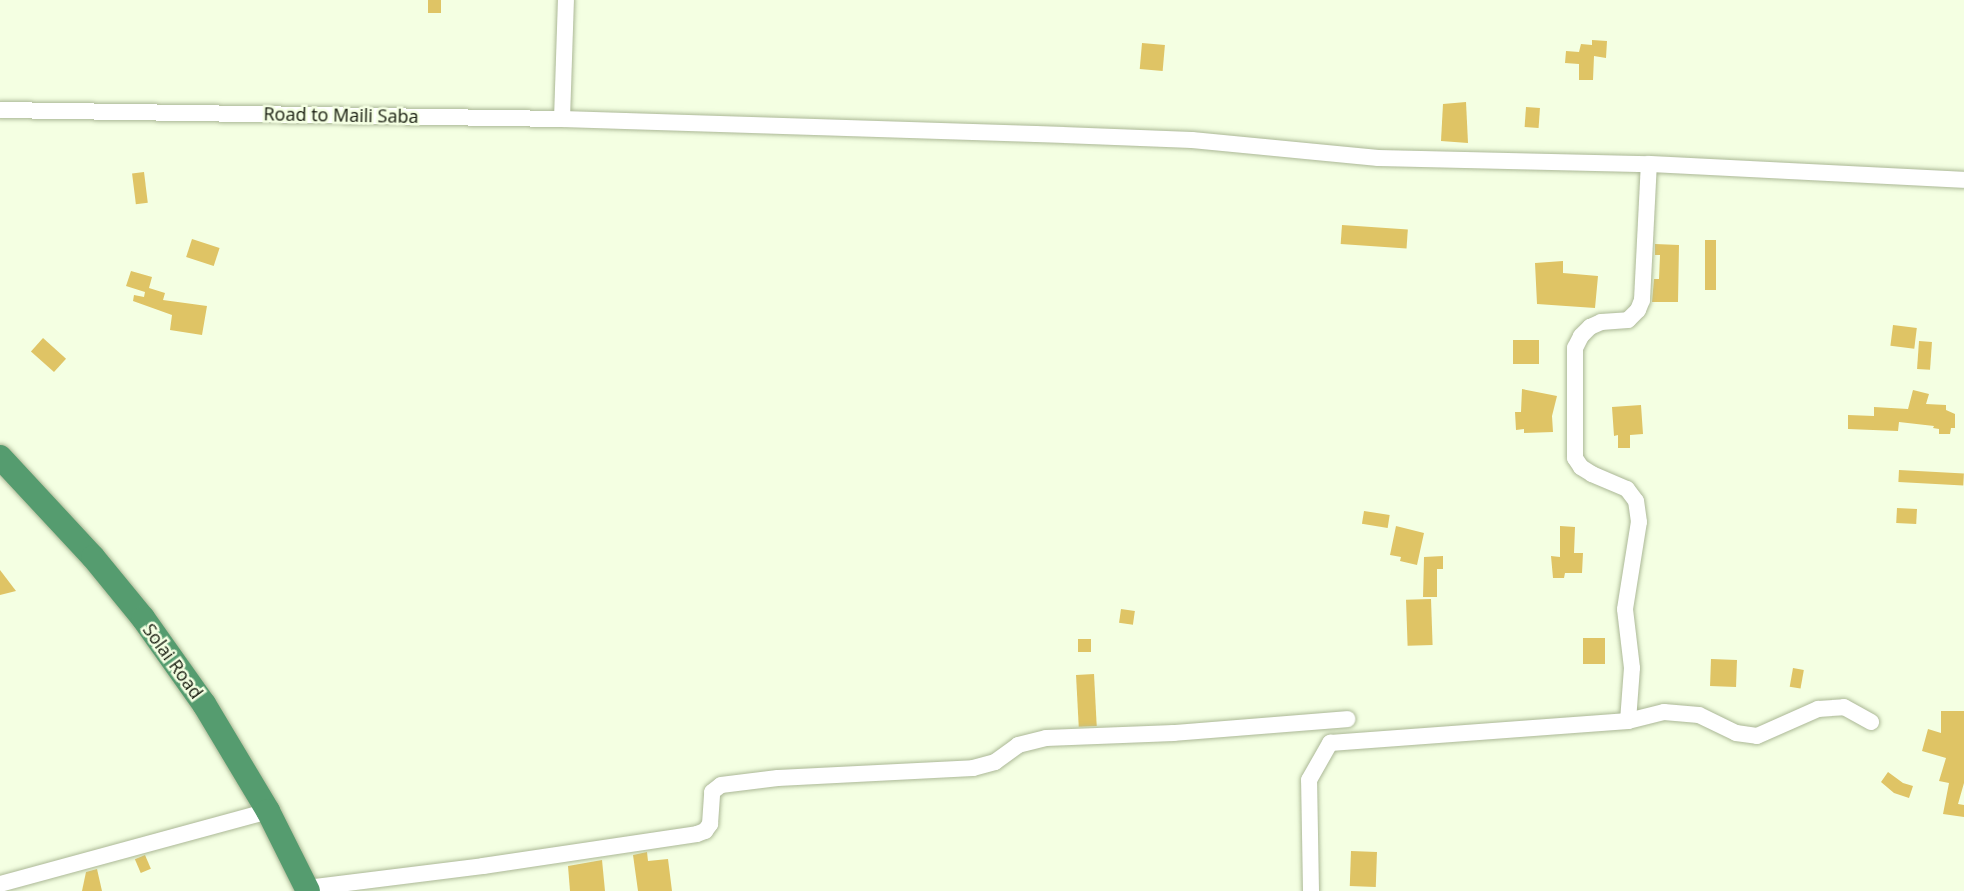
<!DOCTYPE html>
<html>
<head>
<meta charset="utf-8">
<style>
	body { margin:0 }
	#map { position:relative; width:1964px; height:891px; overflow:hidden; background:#f4ffe2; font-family:"Open Sans",sans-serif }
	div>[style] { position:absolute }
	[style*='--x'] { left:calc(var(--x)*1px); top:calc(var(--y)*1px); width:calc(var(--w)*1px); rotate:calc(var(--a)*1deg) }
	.building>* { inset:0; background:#dfc465; transform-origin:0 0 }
	.roads { filter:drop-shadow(0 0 2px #abb896) drop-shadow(0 0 2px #abb896) }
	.minor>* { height:16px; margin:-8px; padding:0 8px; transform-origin:8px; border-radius:8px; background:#fff }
	.highway>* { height:24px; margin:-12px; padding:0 12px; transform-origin:12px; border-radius:12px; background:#559c6f }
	span { translate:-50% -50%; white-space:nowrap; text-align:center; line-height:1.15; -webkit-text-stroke:5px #f4ffe2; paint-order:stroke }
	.street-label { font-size:18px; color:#13180b }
</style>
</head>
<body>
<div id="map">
	<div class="building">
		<i style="left:428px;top:0;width:13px;height:13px"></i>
		<i style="clip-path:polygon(1592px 40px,1607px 41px,1606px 58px,1594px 56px,1593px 80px,1579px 80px,1579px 64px,1565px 63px,1566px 51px,1579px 52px,1581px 44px,1592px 45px)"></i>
		<i style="left:1142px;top:43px;width:23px;height:26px;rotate:5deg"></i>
		<i style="clip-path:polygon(1466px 102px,1468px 143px,1441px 141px,1443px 104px)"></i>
		<i style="left:1526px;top:107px;width:14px;height:20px;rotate:4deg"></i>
		<i style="left:144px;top:172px;width:31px;height:12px;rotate:83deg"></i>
		<i style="left:1342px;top:225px;width:66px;height:19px;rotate:4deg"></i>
		<i style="left:192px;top:239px;width:29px;height:19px;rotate:18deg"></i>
		<i style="left:1705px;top:240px;width:11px;height:50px"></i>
		<i style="clip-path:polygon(1655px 244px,1679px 245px,1678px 302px,1652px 302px,1654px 279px,1659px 279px,1660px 255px,1655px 255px)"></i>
		<i style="clip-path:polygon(1563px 261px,1563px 273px,1598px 276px,1595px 308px,1537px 304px,1535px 263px)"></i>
		<i style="clip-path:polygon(131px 271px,152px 277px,149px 288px,165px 293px,163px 300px,207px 306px,202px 335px,170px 330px,172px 315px,133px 301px,134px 295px,144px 297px,145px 292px,126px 286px)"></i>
		<i style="left:1893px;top:325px;width:24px;height:21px;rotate:7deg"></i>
		<i style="left:43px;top:338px;width:31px;height:18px;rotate:42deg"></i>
		<i style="left:1513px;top:340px;width:26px;height:24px"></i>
		<i style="left:1919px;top:341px;width:13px;height:28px;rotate:4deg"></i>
		<i style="clip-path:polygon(1522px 389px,1557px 396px,1552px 416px,1553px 432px,1524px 433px,1524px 429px,1516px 430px,1515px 412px,1521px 412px)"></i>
		<i style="clip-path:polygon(1913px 390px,1929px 394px,1926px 404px,1946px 405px,1946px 410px,1955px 414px,1955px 428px,1951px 428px,1950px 434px,1939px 434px,1939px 429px,1933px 428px,1934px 426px,1899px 422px,1898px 431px,1848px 429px,1848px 415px,1874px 416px,1874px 407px,1908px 409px)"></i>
		<i style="clip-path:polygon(1641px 405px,1643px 434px,1630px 435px,1630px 448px,1618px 448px,1618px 435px,1614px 436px,1612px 407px)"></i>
		<i style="left:1899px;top:470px;width:65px;height:12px;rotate:3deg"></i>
		<i style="left:1897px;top:508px;width:20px;height:15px;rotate:3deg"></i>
		<i style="left:1364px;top:511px;width:26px;height:13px;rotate:9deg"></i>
		<i style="clip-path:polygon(1396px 526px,1424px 533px,1417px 565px,1400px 561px,1401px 557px,1390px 555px)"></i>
		<i style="clip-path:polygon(1560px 526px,1575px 527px,1574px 553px,1583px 553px,1582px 573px,1565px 573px,1564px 578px,1553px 578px,1551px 556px,1560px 557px)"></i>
		<i style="clip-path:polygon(1443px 556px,1443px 569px,1437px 569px,1437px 597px,1423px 597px,1424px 557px)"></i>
		<i style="clip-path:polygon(0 570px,16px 591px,0 595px)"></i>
		<i style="left:1431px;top:599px;width:46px;height:25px;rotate:88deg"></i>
		<i style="left:1121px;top:609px;width:14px;height:14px;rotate:8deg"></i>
		<i style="left:1583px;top:638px;width:22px;height:26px"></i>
		<i style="left:1091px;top:639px;width:13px;height:13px;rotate:90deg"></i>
		<i style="left:1711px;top:659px;width:26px;height:27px;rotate:2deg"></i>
		<i style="left:1793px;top:668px;width:11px;height:19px;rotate:10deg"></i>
		<i style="left:1094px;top:674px;width:52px;height:18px;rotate:87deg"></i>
		<i style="clip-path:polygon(1941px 711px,1964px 711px,1964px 783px,1958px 804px,1964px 805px,1964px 817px,1943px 814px,1949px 783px,1939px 781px,1946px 758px,1922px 751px,1928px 729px,1941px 733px)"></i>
		<i style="clip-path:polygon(1888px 772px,1903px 783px,1913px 786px,1909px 798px,1894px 793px,1881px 782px)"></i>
		<i style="left:1351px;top:851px;width:26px;height:35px;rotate:2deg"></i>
		<i style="clip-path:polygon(647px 852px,648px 861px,668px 859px,672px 891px,638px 891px,633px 855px)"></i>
		<i style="left:145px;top:855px;width:15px;height:11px;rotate:67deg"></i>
		<i style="clip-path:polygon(602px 860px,605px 891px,570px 891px,568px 866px)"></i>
		<i style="clip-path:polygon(97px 869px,102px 891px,82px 891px,86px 872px)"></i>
	</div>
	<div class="roads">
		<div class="minor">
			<i style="--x:0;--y:110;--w:562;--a:0.92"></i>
			<i style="--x:562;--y:119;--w:474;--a:1.8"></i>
			<i style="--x:1036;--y:134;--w:156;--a:2.2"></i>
			<i style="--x:1192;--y:140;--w:187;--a:5.5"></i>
			<i style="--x:1378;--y:158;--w:271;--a:1.3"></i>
			<i style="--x:1649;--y:164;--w:315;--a:2.9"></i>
			<i style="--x:562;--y:119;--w:119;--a:-88.1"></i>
			<i style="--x:1628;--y:721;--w:53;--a:-85.7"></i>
			<i style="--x:1632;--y:668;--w:59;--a:-96.8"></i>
			<i style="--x:1625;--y:609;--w:88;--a:-80.9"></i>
			<i style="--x:1639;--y:522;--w:21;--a:-98"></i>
			<i style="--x:1636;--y:501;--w:15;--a:-127"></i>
			<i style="--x:1627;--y:489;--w:38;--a:-157"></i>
			<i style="--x:1592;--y:474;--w:13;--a:-148"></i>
			<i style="--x:1581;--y:467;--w:11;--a:-124"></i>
			<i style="--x:1575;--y:458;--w:110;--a:-90"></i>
			<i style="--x:1575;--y:348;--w:13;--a:-63"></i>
			<i style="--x:1581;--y:336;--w:13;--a:-45"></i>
			<i style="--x:1590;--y:327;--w:12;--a:-24"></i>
			<i style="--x:1601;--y:322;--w:27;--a:-4"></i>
			<i style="--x:1628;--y:320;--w:14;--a:-45"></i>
			<i style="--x:1638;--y:310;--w:11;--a:-68"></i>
			<i style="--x:1642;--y:300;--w:136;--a:-87.1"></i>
			<i style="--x:0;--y:884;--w:278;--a:-15.2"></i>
			<i style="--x:307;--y:888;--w:177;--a:-7.1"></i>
			<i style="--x:483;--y:866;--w:216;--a:-8.5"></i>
			<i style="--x:697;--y:834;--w:9;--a:-21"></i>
			<i style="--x:705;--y:831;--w:9;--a:-54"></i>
			<i style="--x:710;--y:824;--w:32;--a:-86"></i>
			<i style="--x:712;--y:792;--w:11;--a:-38"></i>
			<i style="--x:721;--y:785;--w:57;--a:-7"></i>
			<i style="--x:778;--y:778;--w:195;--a:-2.9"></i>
			<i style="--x:973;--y:768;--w:23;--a:-15"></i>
			<i style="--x:995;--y:762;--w:29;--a:-36"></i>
			<i style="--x:1018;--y:745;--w:29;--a:-14"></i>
			<i style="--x:1046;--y:738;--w:128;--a:-2.2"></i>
			<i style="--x:1174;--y:733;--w:174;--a:-4.6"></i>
			<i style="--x:1311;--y:891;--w:111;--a:-91"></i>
			<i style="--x:1309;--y:780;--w:43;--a:-60.4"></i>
			<i style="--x:1330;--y:743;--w:299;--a:-4.2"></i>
			<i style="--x:1628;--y:721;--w:37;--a:-14"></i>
			<i style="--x:1664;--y:712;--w:35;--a:5"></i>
			<i style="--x:1699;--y:715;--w:41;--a:25.9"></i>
			<i style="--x:1736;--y:733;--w:21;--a:8"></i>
			<i style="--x:1757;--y:736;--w:67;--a:-23.9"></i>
			<i style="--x:1818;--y:709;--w:26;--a:-4"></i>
			<i style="--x:1844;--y:707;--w:31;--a:29"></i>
		</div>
		<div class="highway">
			<i style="--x:0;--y:457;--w:137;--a:47.1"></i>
			<i style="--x:93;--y:557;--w:79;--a:50.7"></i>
			<i style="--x:143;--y:618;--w:105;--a:54.7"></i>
			<i style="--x:204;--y:704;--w:125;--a:59.1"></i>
			<i style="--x:268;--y:811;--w:89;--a:63.4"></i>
		</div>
	</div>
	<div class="street-label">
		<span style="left:341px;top:115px;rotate:1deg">Road to Maili Saba</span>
		<span style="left:173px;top:661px;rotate:54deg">Solai Road</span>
	</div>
</div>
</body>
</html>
